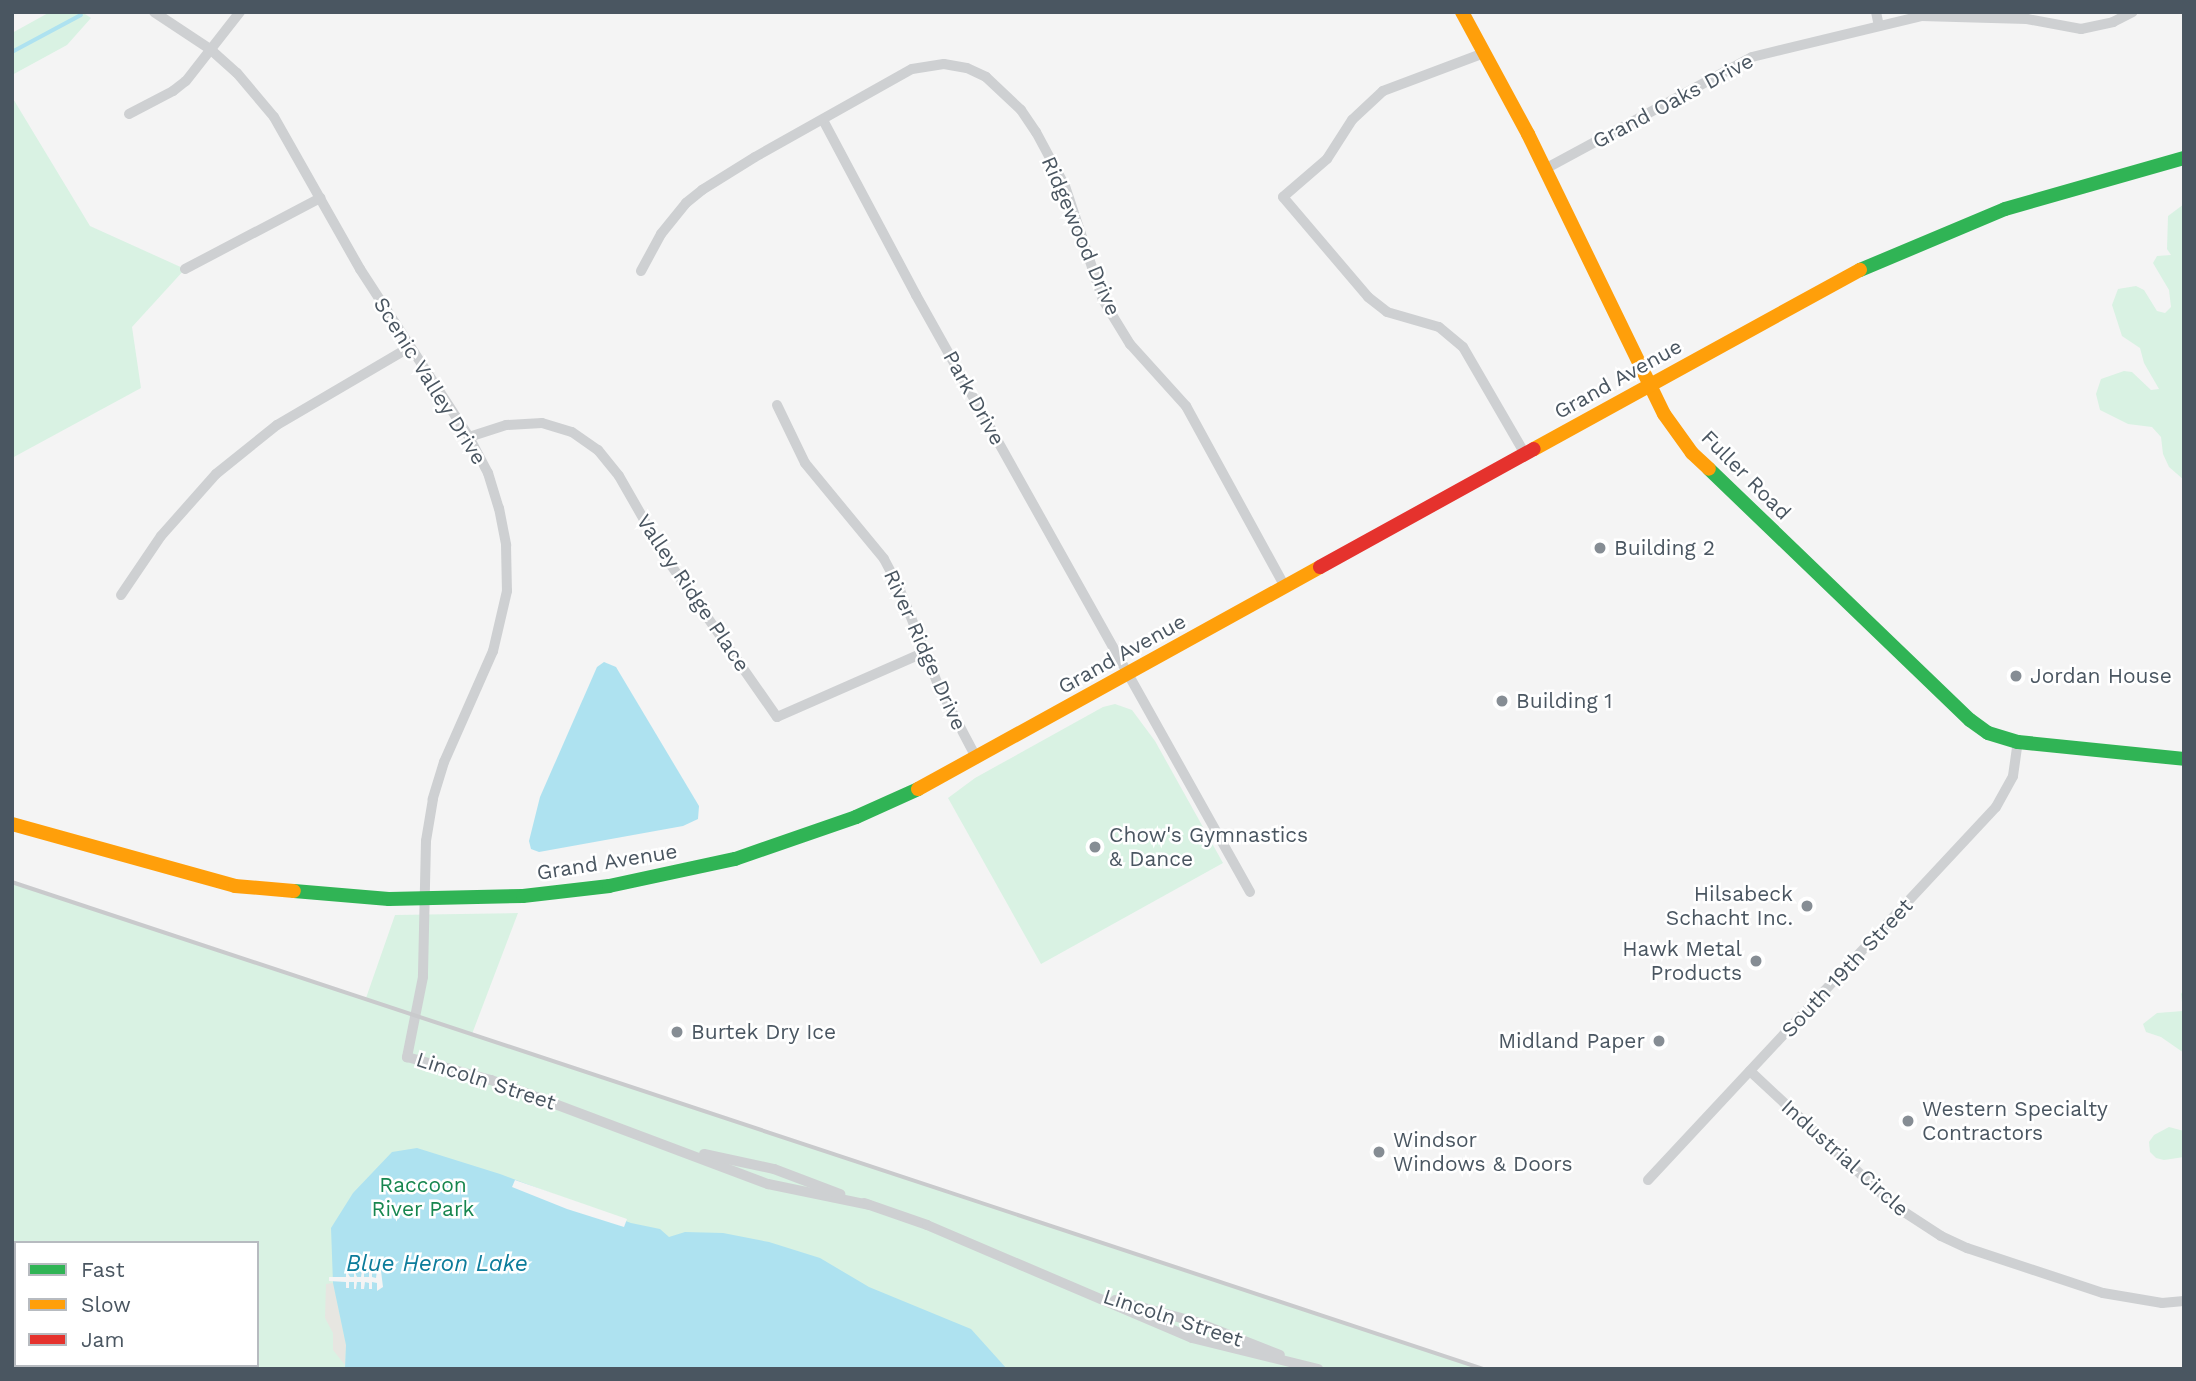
<!DOCTYPE html>
<html>
<head>
<meta charset="utf-8">
<style>
	body { margin:0 }
	#map { position:relative; width:2196px; height:1381px; overflow:hidden; background:#f4f4f4; font-family:"Work Sans",sans-serif }
	div>[style] { position:absolute }
	[style*='--x'] { left:calc(var(--x)*1px); top:calc(var(--y)*1px); width:calc(var(--w)*1px); rotate:calc(var(--a)*1deg) }
	.green>* { inset:0; background:#d9f2e3 }
	.sand>* { inset:0; background:#e7e6e1 }
	.water>* { inset:0; background:#aee2f0 }
	.pier>* { inset:0; background:#f4f4f4 }
	.stream>* { height:3.5px; margin:-1.75px; padding:0 1.75px; transform-origin:1.75px; border-radius:1.75px; background:#aee2f0 }
	.street>* { height:10px; margin:-5px; padding:0 5px; transform-origin:5px; border-radius:5px; background:#ced0d2 }
	.fast>* { height:14px; margin:-7px; padding:0 7px; transform-origin:7px; border-radius:7px; background:#30b455 }
	.slow>* { height:14px; margin:-7px; padding:0 7px; transform-origin:7px; border-radius:7px; background:#ff9f0a }
	.jam>* { height:14px; margin:-7px; padding:0 7px; transform-origin:7px; border-radius:7px; background:#e5322d }
	.rail>* { height:3.5px; margin:-1.75px; padding:0 1.75px; transform-origin:1.75px; border-radius:1.75px; background:#c9cacc }
	.dots>* { width:19px; height:19px; translate:-50% -50%; box-sizing:border-box; border:4px solid #fff; border-radius:50% }
	span { translate:-50% -50%; white-space:nowrap; text-align:center; line-height:1.15; -webkit-text-stroke:5px #fff; paint-order:stroke }
	.street-label { font-size:21px; color:#4a5661 }
	.poi-label { font-size:21px; color:#4a5661 }
	.left { translate:0 -50%; text-align:left }
	.right { translate:-100% -50%; text-align:right }
	.park-label { font-size:21px; color:#17864f }
	.water-label { font-size:23px; color:#0c7c9b; font-style:italic }
	.frame { position:absolute; inset:0; border:14px solid #4a5661; pointer-events:none }
	.legend { position:absolute; left:14px; top:1241px; width:245px; height:126px; box-sizing:border-box; background:#fff; border:2px solid #b7bbc0; margin:0; padding:9px 12px; list-style:none; font-size:21px; color:#4a5661 }
	.legend li { display:flex; align-items:center; gap:14px; height:35px }
	.legend b { width:35px; border:2px solid #b7bbc0 }
</style>
</head>
<body>
<div id="map">
	<div class="green">
		<i style="clip-path:polygon(50px 12px,82px 12px,91px 18px,67px 45px,12px 75px,12px 33px)"></i>
		<i style="clip-path:polygon(12px 97px,90px 226px,185px 269px,132px 327px,141px 388px,12px 458px)"></i>
		<i style="clip-path:polygon(2184px 204px,2184px 480px,2169px 467px,2163px 454px,2161px 437px,2152px 427px,2128px 424px,2100px 410px,2096px 394px,2101px 379px,2124px 371px,2132px 372px,2151px 390px,2159px 389px,2144px 363px,2140px 348px,2122px 336px,2112px 305px,2118px 289px,2136px 286px,2144px 290px,2157px 311px,2165px 313px,2171px 307px,2169px 290px,2153px 263px,2157px 256px,2171px 255px,2167px 249px,2168px 216px)"></i>
		<i style="clip-path:polygon(1115px 704px,1132px 710px,1155px 741px,1223px 863px,1041px 964px,948px 798px,975px 778px,1103px 707px)"></i>
		<i style="clip-path:polygon(evenodd,12px 882px,366px 998px,395px 915px,518px 913px,472px 1034px,1484px 1369px,12px 1369px,12px 882px,16px 1243px,257px 1243px,257px 1365px,16px 1365px,16px 1243px)"></i>
		<i style="clip-path:polygon(2184px 989px,2184px 1053px,2161px 1037px,2146px 1032px,2143px 1024px,2157px 1013px,2183px 1011px,2181px 994px)"></i>
		<i style="clip-path:polygon(2169px 1127px,2184px 1131px,2184px 1157px,2164px 1160px,2156px 1158px,2150px 1152px,2149px 1142px,2154px 1135px)"></i>
	</div>
	<div class="sand">
		<i style="clip-path:polygon(333px 1283px,346px 1345px,345px 1365px,333px 1350px,333px 1333px,325px 1318px,326px 1284px)"></i>
	</div>
	<div class="water">
		<i style="clip-path:polygon(604px 662px,616px 667px,699px 806px,698px 819px,683px 826px,539px 852px,531px 849px,529px 841px,540px 797px,597px 667px)"></i>
		<i style="clip-path:polygon(417px 1148px,500px 1174px,631px 1223px,660px 1229px,669px 1237px,685px 1232px,723px 1233px,769px 1242px,820px 1258px,869px 1287px,971px 1329px,1007px 1369px,345px 1369px,346px 1345px,333px 1283px,331px 1228px,353px 1193px,392px 1152px)"></i>
	</div>
	<div class="pier">
		<i style="clip-path:polygon(515px 1180px,627px 1219px,624px 1227px,567px 1209px,512px 1187px)"></i>
		<i style="clip-path:polygon(346px 1270px,350px 1277px,354px 1277px,354px 1270px,357px 1277px,361px 1277px,362px 1270px,364px 1270px,364px 1277px,369px 1277px,369px 1271px,372px 1271px,372px 1277px,376px 1278px,377px 1270px,381px 1271px,383px 1287px,377px 1291px,377px 1283px,372px 1282px,372px 1289px,369px 1289px,369px 1283px,365px 1282px,364px 1289px,361px 1289px,361px 1282px,357px 1282px,356px 1289px,354px 1289px,354px 1282px,349px 1282px,349px 1288px,346px 1288px,346px 1282px,329px 1281px,329px 1277px,346px 1277px)"></i>
	</div>
	<div class="stream">
		<i style="--x:12;--y:52;--w:78;--a:-28.2"></i>
	</div>
	<div class="street">
		<i style="--x:154;--y:12;--w:67;--a:33.5"></i>
		<i style="--x:210;--y:49;--w:36;--a:42"></i>
		<i style="--x:237;--y:73;--w:57;--a:49.9"></i>
		<i style="--x:274;--y:117;--w:175;--a:60.5"></i>
		<i style="--x:360;--y:269;--w:200;--a:57"></i>
		<i style="--x:469;--y:437;--w:41;--a:62.2"></i>
		<i style="--x:488;--y:473;--w:37;--a:73"></i>
		<i style="--x:499;--y:508;--w:38;--a:79"></i>
		<i style="--x:506;--y:545;--w:46;--a:88.8"></i>
		<i style="--x:507;--y:591;--w:62;--a:103.1"></i>
		<i style="--x:493;--y:651;--w:121;--a:113.8"></i>
		<i style="--x:444;--y:762;--w:39;--a:107"></i>
		<i style="--x:433;--y:799;--w:43;--a:99.5"></i>
		<i style="--x:426;--y:841;--w:136;--a:91.3"></i>
		<i style="--x:423;--y:977;--w:82;--a:101.3"></i>
		<i style="--x:407;--y:1057;--w:87;--a:15.3"></i>
		<i style="--x:491;--y:1080;--w:296;--a:20.6"></i>
		<i style="--x:768;--y:1184;--w:103;--a:11.7"></i>
		<i style="--x:1876;--y:12;--w:14;--a:78"></i>
		<i style="--x:1484;--y:53;--w:108;--a:159.4"></i>
		<i style="--x:1383;--y:91;--w:42;--a:136.9"></i>
		<i style="--x:1352;--y:120;--w:46;--a:122.7"></i>
		<i style="--x:1327;--y:159;--w:58;--a:139.2"></i>
		<i style="--x:1283;--y:197;--w:131;--a:49.6"></i>
		<i style="--x:1368;--y:297;--w:24;--a:38"></i>
		<i style="--x:1387;--y:312;--w:54;--a:16.1"></i>
		<i style="--x:1439;--y:327;--w:31;--a:40"></i>
		<i style="--x:1463;--y:347;--w:124;--a:59.9"></i>
		<i style="--x:129;--y:114;--w:50;--a:-27.6"></i>
		<i style="--x:173;--y:91;--w:16;--a:-38"></i>
		<i style="--x:186;--y:81;--w:88;--a:-52"></i>
		<i style="--x:823;--y:120;--w:198;--a:62"></i>
		<i style="--x:916;--y:295;--w:684;--a:60.77"></i>
		<i style="--x:1545;--y:169;--w:235;--a:-28.4"></i>
		<i style="--x:1752;--y:57;--w:174;--a:-13.6"></i>
		<i style="--x:1921;--y:16;--w:106;--a:1.6"></i>
		<i style="--x:2027;--y:19;--w:55;--a:10.5"></i>
		<i style="--x:2081;--y:29;--w:33;--a:-12"></i>
		<i style="--x:2113;--y:22;--w:22;--a:-27"></i>
		<i style="--x:185;--y:269;--w:153;--a:-27.7"></i>
		<i style="--x:641;--y:271;--w:42;--a:-61.6"></i>
		<i style="--x:661;--y:234;--w:40;--a:-51"></i>
		<i style="--x:686;--y:203;--w:21;--a:-39"></i>
		<i style="--x:702;--y:190;--w:62;--a:-31.9"></i>
		<i style="--x:755;--y:157;--w:180;--a:-29.3"></i>
		<i style="--x:912;--y:69;--w:32;--a:-9"></i>
		<i style="--x:944;--y:64;--w:23;--a:10"></i>
		<i style="--x:967;--y:68;--w:21;--a:25"></i>
		<i style="--x:986;--y:77;--w:48;--a:43.3"></i>
		<i style="--x:1021;--y:110;--w:27;--a:56"></i>
		<i style="--x:1036;--y:132;--w:61;--a:61.8"></i>
		<i style="--x:1065;--y:186;--w:120;--a:71.6"></i>
		<i style="--x:1103;--y:300;--w:52;--a:58.5"></i>
		<i style="--x:1130;--y:344;--w:84;--a:47.9"></i>
		<i style="--x:1186;--y:406;--w:206;--a:61.3"></i>
		<i style="--x:777;--y:405;--w:64;--a:64.2"></i>
		<i style="--x:805;--y:463;--w:124;--a:50.5"></i>
		<i style="--x:884;--y:559;--w:30;--a:62"></i>
		<i style="--x:898;--y:585;--w:110;--a:68.1"></i>
		<i style="--x:939;--y:687;--w:81;--a:62.2"></i>
		<i style="--x:469;--y:437;--w:39;--a:-18"></i>
		<i style="--x:506;--y:425;--w:36;--a:-3"></i>
		<i style="--x:542;--y:423;--w:31;--a:17"></i>
		<i style="--x:572;--y:432;--w:32;--a:35"></i>
		<i style="--x:598;--y:450;--w:33;--a:51"></i>
		<i style="--x:619;--y:476;--w:95;--a:60.2"></i>
		<i style="--x:666;--y:558;--w:194;--a:55.1"></i>
		<i style="--x:777;--y:717;--w:162;--a:-23.7"></i>
		<i style="--x:121;--y:595;--w:71;--a:-55.9"></i>
		<i style="--x:161;--y:536;--w:83;--a:-48.4"></i>
		<i style="--x:216;--y:474;--w:78;--a:-38.8"></i>
		<i style="--x:277;--y:425;--w:154;--a:-30.4"></i>
		<i style="--x:1750;--y:1071;--w:198;--a:43"></i>
		<i style="--x:1895;--y:1206;--w:55;--a:33.1"></i>
		<i style="--x:1941;--y:1236;--w:29;--a:25"></i>
		<i style="--x:1967;--y:1248;--w:143;--a:18.3"></i>
		<i style="--x:2103;--y:1293;--w:60;--a:9.6"></i>
		<i style="--x:2162;--y:1303;--w:22;--a:-5"></i>
		<i style="--x:704;--y:1154;--w:72;--a:12.1"></i>
		<i style="--x:774;--y:1169;--w:71;--a:20.7"></i>
		<i style="--x:1648;--y:1180;--w:510;--a:-46.99"></i>
		<i style="--x:1996;--y:807;--w:35;--a:-61"></i>
		<i style="--x:2013;--y:776;--w:34;--a:-82"></i>
		<i style="--x:864;--y:1203;--w:67;--a:19.2"></i>
		<i style="--x:927;--y:1225;--w:288;--a:23.1"></i>
		<i style="--x:1192;--y:1338;--w:130;--a:13.8"></i>
		<i style="--x:1115;--y:1300;--w:84;--a:15.2"></i>
		<i style="--x:1196;--y:1322;--w:90;--a:21.4"></i>
	</div>
	<div class="fast">
		<i style="--x:1860;--y:270;--w:157;--a:-22.8"></i>
		<i style="--x:2005;--y:209;--w:186;--a:-15.9"></i>
		<i style="--x:1709;--y:469;--w:362;--a:43.9"></i>
		<i style="--x:1970;--y:720;--w:22;--a:36"></i>
		<i style="--x:1988;--y:733;--w:31;--a:17"></i>
		<i style="--x:2018;--y:742;--w:167;--a:5.8"></i>
		<i style="--x:294;--y:891;--w:95;--a:4.8"></i>
		<i style="--x:389;--y:899;--w:134;--a:-1.3"></i>
		<i style="--x:523;--y:896;--w:87;--a:-6.6"></i>
		<i style="--x:609;--y:886;--w:129;--a:-12.1"></i>
		<i style="--x:735;--y:859;--w:128;--a:-19.1"></i>
		<i style="--x:856;--y:817;--w:68;--a:-24.3"></i>
	</div>
	<div class="slow">
		<i style="--x:1462;--y:12;--w:139;--a:61.6"></i>
		<i style="--x:1528;--y:134;--w:311;--a:64.1"></i>
		<i style="--x:1664;--y:414;--w:48;--a:54.3"></i>
		<i style="--x:1692;--y:453;--w:23;--a:43"></i>
		<i style="--x:1534;--y:449;--w:372;--a:-28.8"></i>
		<i style="--x:918;--y:789;--w:459;--a:-28.9"></i>
		<i style="--x:12;--y:824;--w:231;--a:15.5"></i>
		<i style="--x:235;--y:886;--w:59;--a:4.8"></i>
	</div>
	<div class="jam">
		<i style="--x:1320;--y:567;--w:244;--a:-28.9"></i>
	</div>
	<div class="rail">
		<i style="--x:12;--y:882;--w:1550;--a:18.31"></i>
	</div>
	<div class="dots">
		<i style="left:1600px;top:548px;background:#868d94"></i>
		<i style="left:2016px;top:676px;background:#868d94"></i>
		<i style="left:1502px;top:701px;background:#868d94"></i>
		<i style="left:1095px;top:847px;background:#868d94"></i>
		<i style="left:1807px;top:906px;background:#868d94"></i>
		<i style="left:1756px;top:961px;background:#868d94"></i>
		<i style="left:677px;top:1032px;background:#868d94"></i>
		<i style="left:1659px;top:1041px;background:#868d94"></i>
		<i style="left:1908px;top:1121px;background:#868d94"></i>
		<i style="left:1379px;top:1152px;background:#868d94"></i>
	</div>
	<div class="street-label">
		<span style="left:1673px;top:101px;rotate:-28deg">Grand Oaks Drive</span>
		<span style="left:1081px;top:236px;rotate:67deg">Ridgewood Drive</span>
		<span style="left:1618px;top:379px;rotate:-29deg">Grand Avenue</span>
		<span style="left:430px;top:381px;rotate:58deg">Scenic Valley Drive</span>
		<span style="left:974px;top:398px;rotate:61deg">Park Drive</span>
		<span style="left:1746px;top:475px;rotate:45deg">Fuller Road</span>
		<span style="left:693px;top:593px;rotate:56deg">Valley Ridge Place</span>
		<span style="left:925px;top:650px;rotate:66deg">River Ridge Drive</span>
		<span style="left:1122px;top:654px;rotate:-29deg">Grand Avenue</span>
		<span style="left:607px;top:862px;rotate:-9deg">Grand Avenue</span>
		<span style="left:1847px;top:968px;rotate:-47deg">South 19th Street</span>
		<span style="left:486px;top:1081px;rotate:18deg">Lincoln Street</span>
		<span style="left:1845px;top:1158px;rotate:42deg">Industrial Circle</span>
		<span style="left:1173px;top:1318px;rotate:18deg">Lincoln Street</span>
	</div>
	<div class="poi-label">
		<span class="left" style="left:1614px;top:548px">Building 2</span>
		<span class="left" style="left:2030px;top:676px">Jordan House</span>
		<span class="left" style="left:1516px;top:701px">Building 1</span>
		<span class="left" style="left:1109px;top:847px">Chow's Gymnastics<br>&amp; Dance</span>
		<span class="right" style="left:1793px;top:906px">Hilsabeck<br>Schacht Inc.</span>
		<span class="right" style="left:1742px;top:961px">Hawk Metal<br>Products</span>
		<span class="left" style="left:691px;top:1032px">Burtek Dry Ice</span>
		<span class="right" style="left:1645px;top:1041px">Midland Paper</span>
		<span class="left" style="left:1922px;top:1121px">Western Specialty<br>Contractors</span>
		<span class="left" style="left:1393px;top:1152px">Windsor<br>Windows &amp; Doors</span>
	</div>
	<div class="park-label">
		<span style="left:423px;top:1197px">Raccoon<br>River Park</span>
	</div>
	<div class="water-label">
		<span style="left:437px;top:1264px">Blue Heron Lake</span>
	</div>
	<div class="frame"></div>
	<ul class="legend">
	<li><b style="height:9px;background:#30b455"></b>Fast</li>
	<li><b style="height:9px;background:#ff9f0a"></b>Slow</li>
	<li><b style="height:9px;background:#e5322d"></b>Jam</li>
	</ul>
</div>
</body>
</html>
